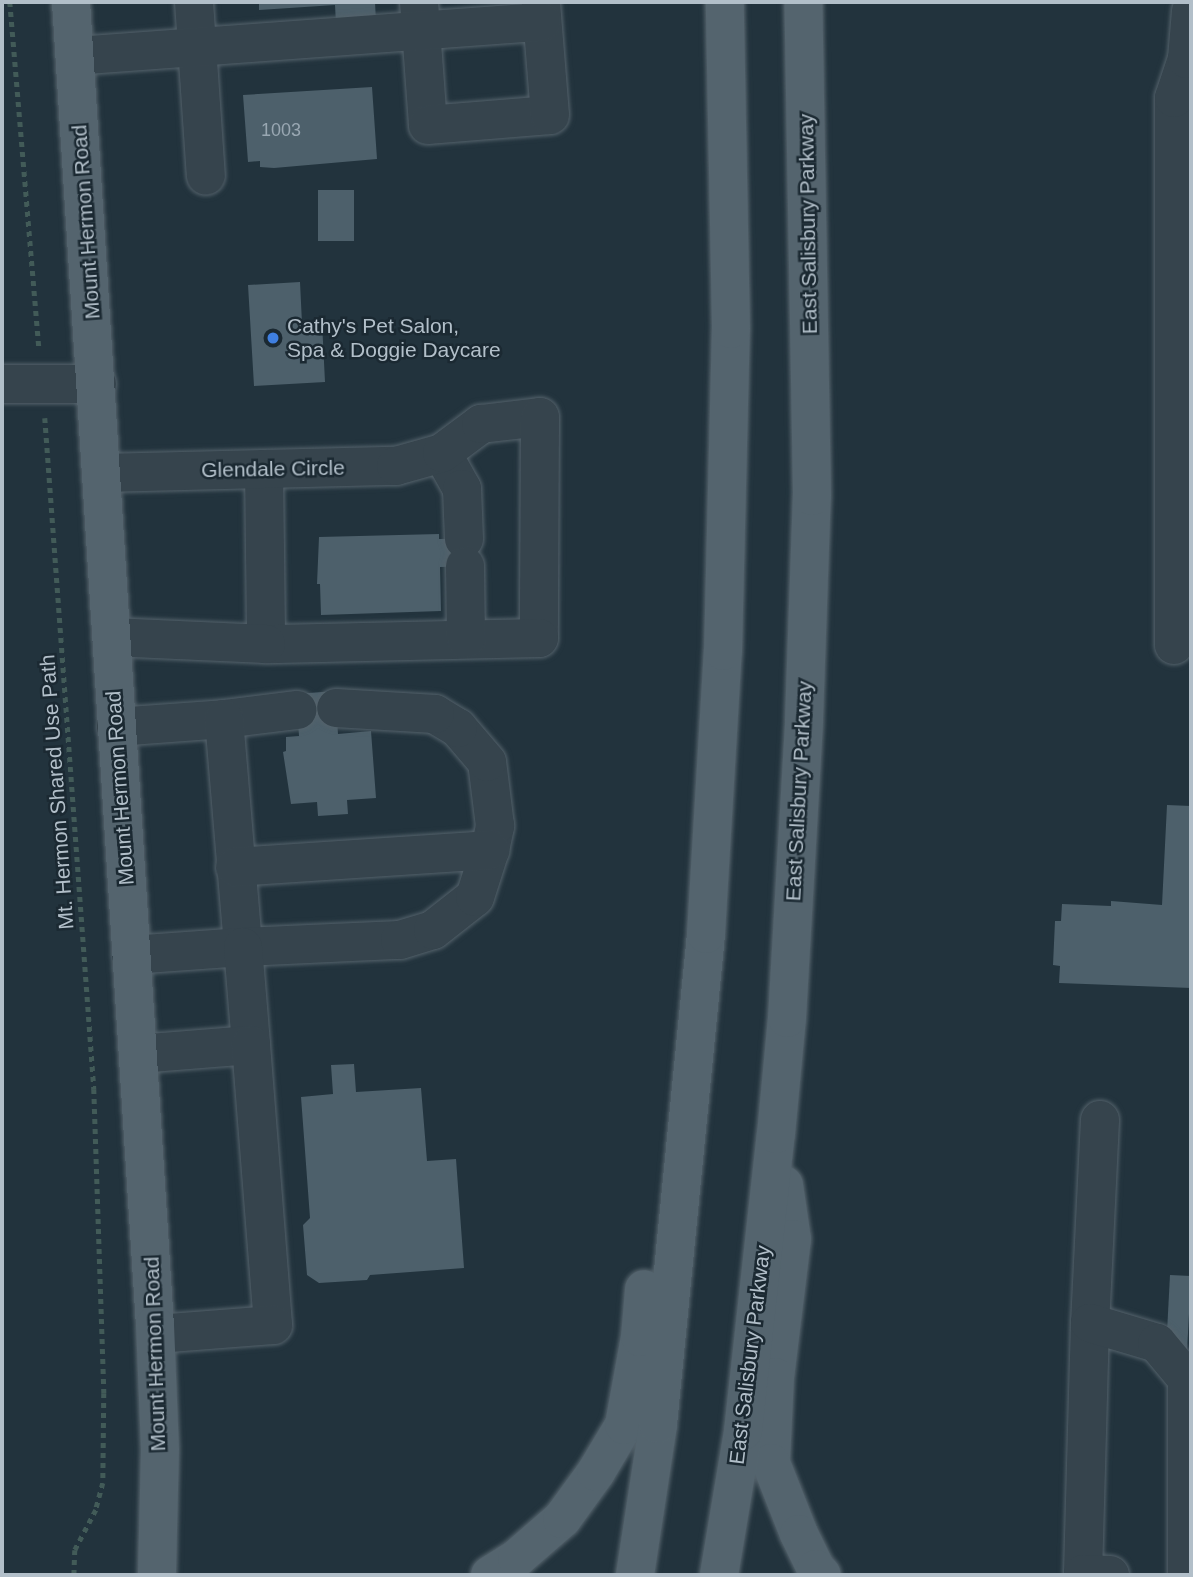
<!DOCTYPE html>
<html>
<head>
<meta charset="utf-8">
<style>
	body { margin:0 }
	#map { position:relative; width:1193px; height:1577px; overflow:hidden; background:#22333d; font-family:Arial,sans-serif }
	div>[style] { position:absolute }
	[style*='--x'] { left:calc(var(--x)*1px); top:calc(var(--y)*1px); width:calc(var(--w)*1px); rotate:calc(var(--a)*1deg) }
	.building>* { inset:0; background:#4d606b; transform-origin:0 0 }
	.path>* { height:4.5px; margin-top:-2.25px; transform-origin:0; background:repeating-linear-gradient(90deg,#425b58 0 5px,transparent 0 10px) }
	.roads { filter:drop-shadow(0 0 2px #54626b) drop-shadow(0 0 2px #54626b) }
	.minor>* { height:38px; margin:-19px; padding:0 19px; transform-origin:19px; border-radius:19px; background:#36444d }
	.major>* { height:38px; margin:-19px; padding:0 19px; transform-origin:19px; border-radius:19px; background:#54646e }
	.dots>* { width:19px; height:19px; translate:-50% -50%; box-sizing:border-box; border:4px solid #1b2932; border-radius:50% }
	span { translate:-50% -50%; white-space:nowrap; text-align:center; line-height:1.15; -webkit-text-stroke:5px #1b2932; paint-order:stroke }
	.number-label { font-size:18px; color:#99a7b2 }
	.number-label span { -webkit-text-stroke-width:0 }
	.street-label { font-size:21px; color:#b2bfc9 }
	.poi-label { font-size:21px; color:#b2bfc9 }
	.left { translate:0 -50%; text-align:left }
	.frame { position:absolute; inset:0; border:4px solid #b2bfc9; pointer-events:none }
</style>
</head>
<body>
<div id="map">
	<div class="building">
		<i style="clip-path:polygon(259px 2px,375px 2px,376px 22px,336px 24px,335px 5px,259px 10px)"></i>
		<i style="clip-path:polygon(372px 87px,377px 159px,274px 168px,260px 167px,260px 161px,248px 162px,243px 95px)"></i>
		<i style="left:318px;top:190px;width:36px;height:51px"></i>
		<i style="clip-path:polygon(300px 282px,302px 323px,322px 322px,325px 382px,254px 386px,248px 285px)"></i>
		<i style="clip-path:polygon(439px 534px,439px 539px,477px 538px,478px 566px,440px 567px,441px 611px,321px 615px,320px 584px,317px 584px,319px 537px)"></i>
		<i style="clip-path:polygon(335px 691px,338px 734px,371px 731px,376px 798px,347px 800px,348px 814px,318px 816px,317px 802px,291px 804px,283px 752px,286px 751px,286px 737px,299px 736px,296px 694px)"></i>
		<i style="clip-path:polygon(1167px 805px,1191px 806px,1191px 988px,1059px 983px,1060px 966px,1053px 965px,1055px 921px,1061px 921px,1062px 904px,1111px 906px,1111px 901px,1162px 905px)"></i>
		<i style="clip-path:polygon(354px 1064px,356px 1092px,421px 1088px,427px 1161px,456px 1159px,464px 1268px,370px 1275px,367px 1280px,319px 1283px,307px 1275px,303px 1225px,310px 1218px,301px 1097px,333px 1094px,331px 1065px)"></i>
		<i style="left:1170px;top:1275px;width:21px;height:75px;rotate:3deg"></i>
	</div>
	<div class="path">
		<i style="--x:10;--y:2;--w:349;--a:85.2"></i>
		<i style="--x:45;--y:418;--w:673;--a:85.82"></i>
		<i style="--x:94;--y:1089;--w:304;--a:88.1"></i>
		<i style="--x:104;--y:1393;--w:90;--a:90.6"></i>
		<i style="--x:103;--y:1483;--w:28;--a:105"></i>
		<i style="--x:96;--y:1510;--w:45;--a:117.7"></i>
		<i style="--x:75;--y:1550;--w:25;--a:92"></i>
	</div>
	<div class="roads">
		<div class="minor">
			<i style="--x:194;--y:2;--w:174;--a:86.1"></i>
			<i style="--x:419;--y:2;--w:123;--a:85.8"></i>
			<i style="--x:428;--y:125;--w:122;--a:-4.7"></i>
			<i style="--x:550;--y:115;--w:113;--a:-94.6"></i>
			<i style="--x:75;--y:56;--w:468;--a:-4.2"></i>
			<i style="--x:2;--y:384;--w:95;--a:0"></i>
			<i style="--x:442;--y:453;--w:41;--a:60.9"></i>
			<i style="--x:462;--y:489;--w:50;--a:87.7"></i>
			<i style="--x:264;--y:469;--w:175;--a:89.3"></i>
			<i style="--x:102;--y:473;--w:294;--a:-1.4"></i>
			<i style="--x:396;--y:466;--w:48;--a:-15.8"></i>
			<i style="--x:442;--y:453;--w:49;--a:-36.6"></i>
			<i style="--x:481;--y:424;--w:59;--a:-6.8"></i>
			<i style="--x:540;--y:417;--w:221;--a:90.3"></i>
			<i style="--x:539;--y:638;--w:273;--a:178.7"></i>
			<i style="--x:266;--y:644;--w:155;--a:-177.4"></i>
			<i style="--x:465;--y:566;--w:73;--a:89.2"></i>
			<i style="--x:1174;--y:645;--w:547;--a:-90"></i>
			<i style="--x:1174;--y:98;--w:41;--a:-71.6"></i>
			<i style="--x:1187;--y:59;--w:48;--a:-85.2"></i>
			<i style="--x:224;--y:719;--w:74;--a:-7"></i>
			<i style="--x:116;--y:727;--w:108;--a:-4.2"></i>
			<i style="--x:224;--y:719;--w:229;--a:85.2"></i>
			<i style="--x:243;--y:947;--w:157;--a:-2.6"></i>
			<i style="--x:400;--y:940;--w:34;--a:-17"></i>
			<i style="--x:433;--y:930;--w:53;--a:-38.2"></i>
			<i style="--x:475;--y:897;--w:49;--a:-72.3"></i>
			<i style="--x:490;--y:850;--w:25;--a:-78"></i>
			<i style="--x:495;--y:826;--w:64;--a:-97.1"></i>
			<i style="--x:487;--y:762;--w:45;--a:-130.5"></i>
			<i style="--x:458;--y:728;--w:27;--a:-149"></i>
			<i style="--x:435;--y:714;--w:99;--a:-176.5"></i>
			<i style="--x:235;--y:867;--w:256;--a:-3.8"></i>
			<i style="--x:131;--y:955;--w:112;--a:-4.1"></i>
			<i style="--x:243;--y:947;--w:98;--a:85.3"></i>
			<i style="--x:138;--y:1054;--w:113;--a:-4.6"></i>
			<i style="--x:251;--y:1045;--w:281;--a:85.5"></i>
			<i style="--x:273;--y:1325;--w:117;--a:175.6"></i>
			<i style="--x:1100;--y:1120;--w:203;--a:92.8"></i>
			<i style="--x:1090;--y:1323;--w:251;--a:91.6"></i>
			<i style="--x:1083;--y:1574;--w:27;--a:2"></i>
			<i style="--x:1090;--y:1323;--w:70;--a:16.6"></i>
			<i style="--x:1157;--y:1343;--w:47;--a:50.2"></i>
			<i style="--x:1187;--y:1379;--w:196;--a:90"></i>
		</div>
		<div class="major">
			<i style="--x:71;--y:2;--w:1326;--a:86.37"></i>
			<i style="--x:155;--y:1325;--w:124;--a:87.7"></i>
			<i style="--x:160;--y:1449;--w:126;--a:91.4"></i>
			<i style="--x:784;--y:1185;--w:55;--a:81.6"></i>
			<i style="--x:792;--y:1239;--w:139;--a:97"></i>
			<i style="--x:775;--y:1377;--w:86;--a:92.7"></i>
			<i style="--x:771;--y:1463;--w:76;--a:68.5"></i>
			<i style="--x:799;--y:1534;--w:39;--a:64"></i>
			<i style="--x:816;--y:1569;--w:8;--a:45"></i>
			<i style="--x:490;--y:1575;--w:32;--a:-32"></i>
			<i style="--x:517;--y:1558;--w:60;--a:-40.9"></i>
			<i style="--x:562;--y:1519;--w:58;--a:-54.1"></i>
			<i style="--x:596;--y:1472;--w:55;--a:-59.2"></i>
			<i style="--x:624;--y:1425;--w:89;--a:-79.7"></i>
			<i style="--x:640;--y:1337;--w:48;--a:-85.2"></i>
			<i style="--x:635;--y:1575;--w:153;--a:-81.3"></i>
			<i style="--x:658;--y:1424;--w:492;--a:-84.4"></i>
			<i style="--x:706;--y:934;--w:284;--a:-86.6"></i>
			<i style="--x:723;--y:651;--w:322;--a:-88.6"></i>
			<i style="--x:731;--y:329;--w:327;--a:-91.1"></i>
			<i style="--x:719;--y:1575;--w:146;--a:-80.5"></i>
			<i style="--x:743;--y:1431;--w:299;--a:-83.7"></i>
			<i style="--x:776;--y:1134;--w:117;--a:-84.6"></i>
			<i style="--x:787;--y:1018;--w:298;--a:-86.7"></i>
			<i style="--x:804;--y:720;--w:224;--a:-88"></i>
			<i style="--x:812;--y:496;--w:494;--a:-91"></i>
		</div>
	</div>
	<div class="dots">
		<i style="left:273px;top:338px;background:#3f7fe0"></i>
	</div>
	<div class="number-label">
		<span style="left:281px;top:130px">1003</span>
	</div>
	<div class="street-label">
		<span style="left:86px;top:222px;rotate:-94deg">Mount Hermon Road</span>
		<span style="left:808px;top:224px;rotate:-91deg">East Salisbury Parkway</span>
		<span style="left:273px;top:469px;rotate:-1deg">Glendale Circle</span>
		<span style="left:120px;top:788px;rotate:-94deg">Mount Hermon Road</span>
		<span style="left:799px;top:791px;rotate:-87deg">East Salisbury Parkway</span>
		<span style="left:57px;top:792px;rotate:-94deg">Mt. Hermon Shared Use Path</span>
		<span style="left:155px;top:1354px;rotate:-92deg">Mount Hermon Road</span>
		<span style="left:750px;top:1355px;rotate:-83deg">East Salisbury Parkway</span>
	</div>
	<div class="poi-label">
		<span class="left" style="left:287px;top:338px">Cathy's Pet Salon,<br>Spa &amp; Doggie Daycare</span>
	</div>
	<div class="frame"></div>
</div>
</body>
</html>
